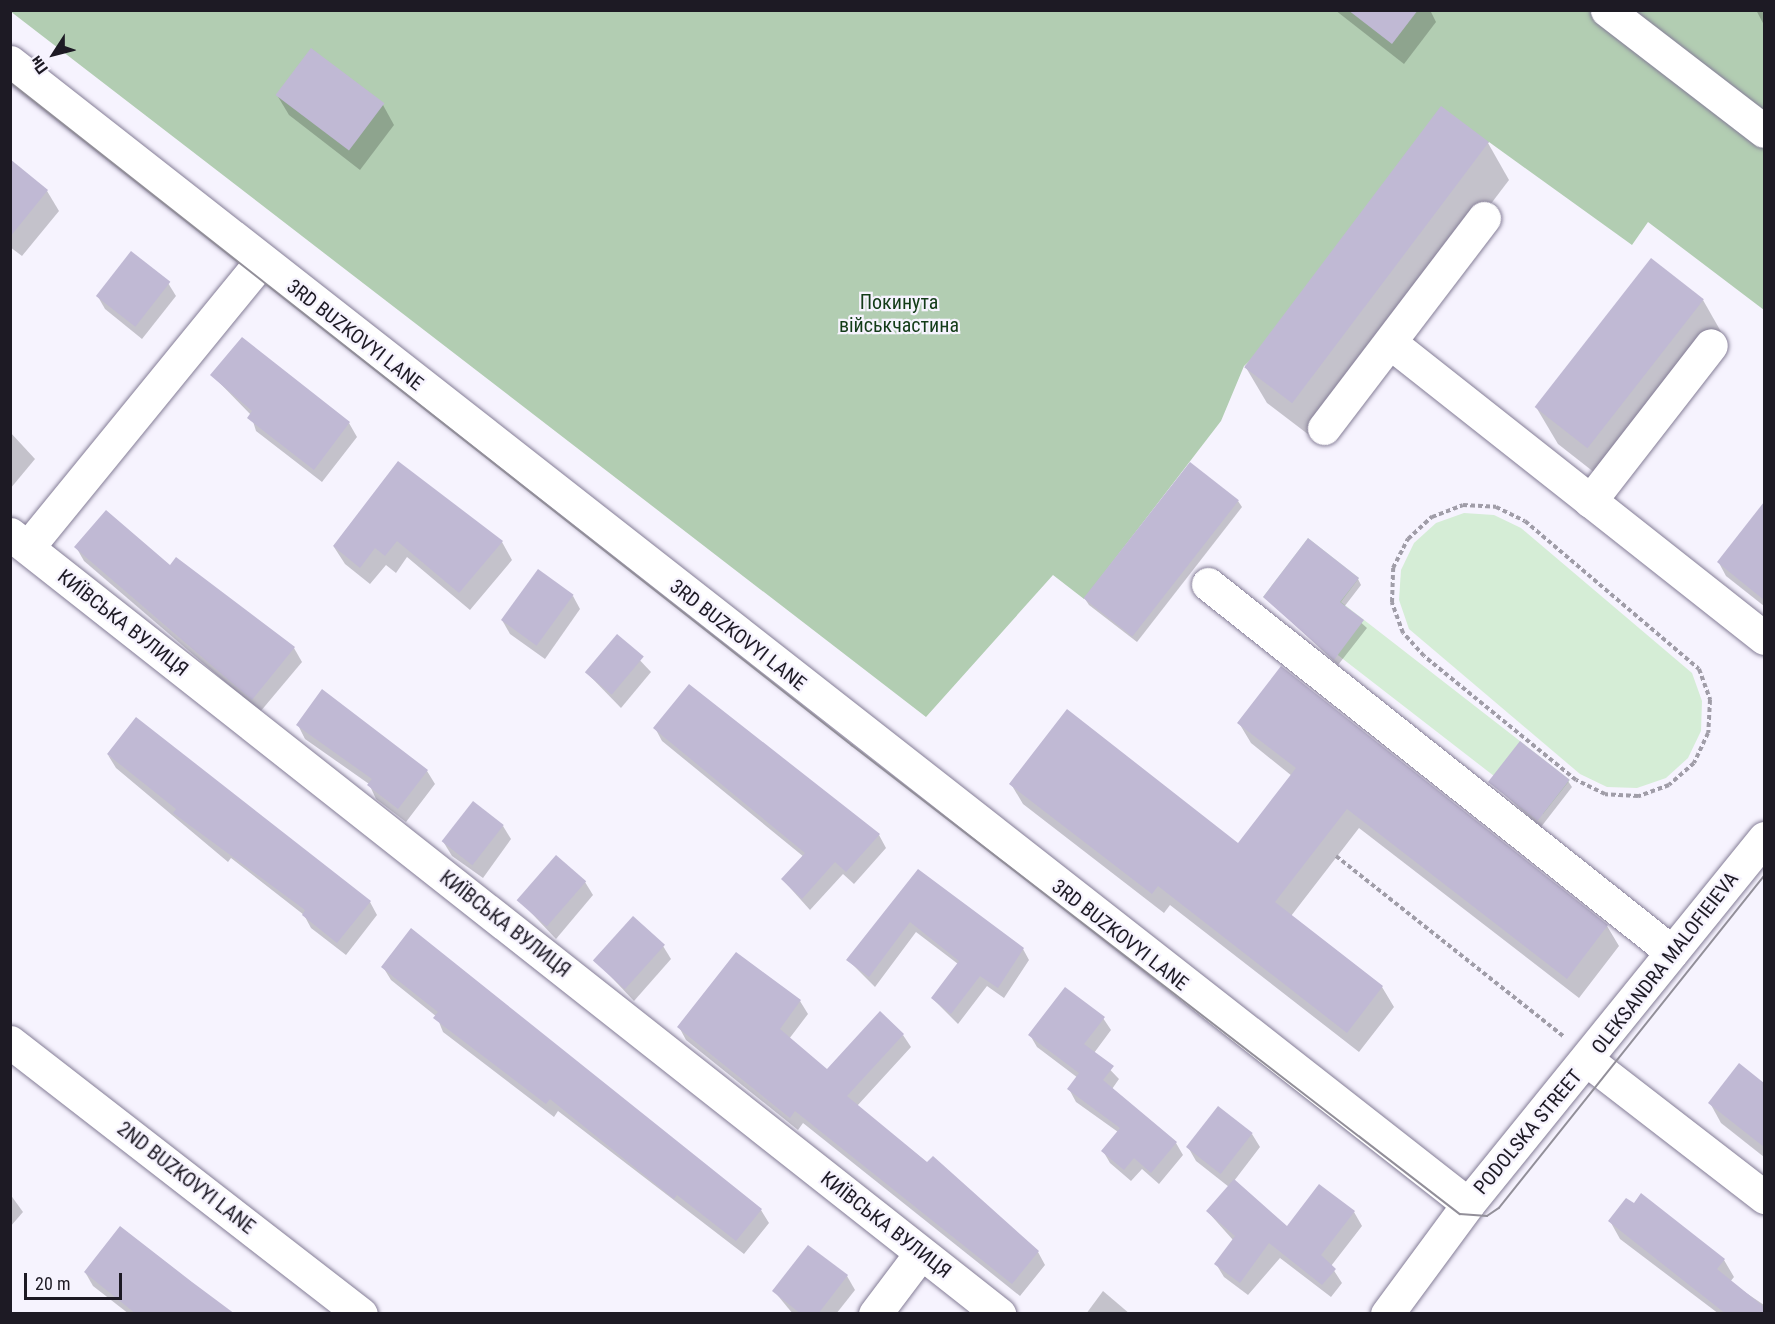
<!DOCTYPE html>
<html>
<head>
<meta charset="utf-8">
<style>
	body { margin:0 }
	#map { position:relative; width:1775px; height:1324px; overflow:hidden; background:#f6f3fe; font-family:"Roboto Condensed",sans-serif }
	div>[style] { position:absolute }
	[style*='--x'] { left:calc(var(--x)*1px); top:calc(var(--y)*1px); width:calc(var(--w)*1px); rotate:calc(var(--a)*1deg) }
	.green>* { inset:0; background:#d5edd6 }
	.forest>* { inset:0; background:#b2cdb2 }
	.shadow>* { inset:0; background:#0003 }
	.building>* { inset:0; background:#c0b9d4; transform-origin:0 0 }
	.path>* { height:4px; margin-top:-2px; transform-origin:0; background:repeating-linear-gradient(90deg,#a09da8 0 4.5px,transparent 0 7.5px) }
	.roads { filter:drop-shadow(0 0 2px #847d96) drop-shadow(0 0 2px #847d96) }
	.minor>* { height:33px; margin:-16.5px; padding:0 16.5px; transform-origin:16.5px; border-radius:16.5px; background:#fff }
	.tram>* { height:1.5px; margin:-0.75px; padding:0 0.75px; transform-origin:0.75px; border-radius:0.75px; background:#928f99 }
	span { translate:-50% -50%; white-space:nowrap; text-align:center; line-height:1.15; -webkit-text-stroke:4.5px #f6f3fe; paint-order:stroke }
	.park-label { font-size:20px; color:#133c18 }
	.street-label { font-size:20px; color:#1d1a24 }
	.frame { position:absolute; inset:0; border:12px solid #1d1a24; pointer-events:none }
	.north { position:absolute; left:24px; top:24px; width:60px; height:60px; -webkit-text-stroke:4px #f6f3fe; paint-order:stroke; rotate:234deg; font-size:16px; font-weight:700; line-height:24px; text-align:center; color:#1d1a24 }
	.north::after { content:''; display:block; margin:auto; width:21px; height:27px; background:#1d1a24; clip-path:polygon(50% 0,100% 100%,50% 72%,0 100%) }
	.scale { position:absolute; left:24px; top:1273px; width:98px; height:27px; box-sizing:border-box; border:3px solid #1d1a24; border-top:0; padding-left:8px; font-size:18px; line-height:21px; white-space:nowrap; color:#1d1a24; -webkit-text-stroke:4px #f6f3fe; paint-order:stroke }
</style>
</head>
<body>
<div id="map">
	<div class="green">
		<i style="clip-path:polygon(1464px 513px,1494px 515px,1521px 528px,1692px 673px,1702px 701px,1701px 731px,1688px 758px,1666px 778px,1637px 788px,1607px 787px,1580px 774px,1409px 629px,1399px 600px,1401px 570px,1414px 543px,1436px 523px)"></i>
		<i style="clip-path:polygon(1308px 538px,1359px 578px,1341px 602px,1570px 780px,1543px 814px,1263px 597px)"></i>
	</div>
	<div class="forest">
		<i style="clip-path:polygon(10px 11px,1764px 11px,1764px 310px,1648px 222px,1632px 245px,1489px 142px,1244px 366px,1221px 421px,1084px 599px,1053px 575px,926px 717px)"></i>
	</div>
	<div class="shadow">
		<i style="clip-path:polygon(1335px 10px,1430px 10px,1436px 22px,1404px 64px)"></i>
		<i style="clip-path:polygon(1756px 10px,1764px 10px,1764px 25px)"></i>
		<i style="clip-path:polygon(277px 95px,383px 105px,394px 125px,360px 170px,289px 115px)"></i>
		<i style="clip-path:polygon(1488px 143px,1509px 180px,1313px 438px,1267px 403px,1245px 366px)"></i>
		<i style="clip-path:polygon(10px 161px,47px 191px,59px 211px,22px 256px,10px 247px)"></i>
		<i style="clip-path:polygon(168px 283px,176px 296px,142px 339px,105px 309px,97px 295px)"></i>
		<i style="clip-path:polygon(1703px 300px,1724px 337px,1609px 484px,1558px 444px,1536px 407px)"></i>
		<i style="clip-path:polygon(242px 340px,349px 423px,357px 437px,322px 482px,256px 431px,251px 415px,212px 375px)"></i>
		<i style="clip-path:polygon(10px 432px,35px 459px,10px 489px)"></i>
		<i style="clip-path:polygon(399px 463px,502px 542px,512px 560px,470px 610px,407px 557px,396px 573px,386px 565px,370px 584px,345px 564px,334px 547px)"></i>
		<i style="clip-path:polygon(1238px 501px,1242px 507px,1137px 642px,1089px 605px,1085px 599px)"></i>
		<i style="clip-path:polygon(1764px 504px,1764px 606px,1726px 576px,1719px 563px)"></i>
		<i style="clip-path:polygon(76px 547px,170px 568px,294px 648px,302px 662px,260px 712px,84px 561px)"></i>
		<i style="clip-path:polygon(1358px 579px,1361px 585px,1344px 607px,1367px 628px,1338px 665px,1265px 597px)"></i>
		<i style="clip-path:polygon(573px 596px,580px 609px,545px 659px,510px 634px,502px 620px)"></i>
		<i style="clip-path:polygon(617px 636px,651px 672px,621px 708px,586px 672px)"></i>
		<i style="clip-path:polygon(689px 686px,879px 835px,886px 848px,854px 884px,843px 874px,810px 910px,783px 880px,804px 857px,662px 741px,655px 728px)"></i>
		<i style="clip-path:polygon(1239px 723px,1607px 926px,1619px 946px,1579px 998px,1359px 828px,1291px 916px,1382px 987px,1394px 1007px,1359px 1052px,1170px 905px,1164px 913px,1023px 804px,1011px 784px,1239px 845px,1292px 776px,1251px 743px)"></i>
		<i style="clip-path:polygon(298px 725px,427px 771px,435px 784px,406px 822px,376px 799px,369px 784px,305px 739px)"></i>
		<i style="clip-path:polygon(108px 755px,370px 902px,377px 915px,346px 955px,311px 928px,304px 915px,231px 858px,228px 862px,116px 768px)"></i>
		<i style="clip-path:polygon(1568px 781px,1572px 787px,1541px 827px,1490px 782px)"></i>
		<i style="clip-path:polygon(503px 826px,511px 839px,483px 878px,452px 856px,444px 843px)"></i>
		<i style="clip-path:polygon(918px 871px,1023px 949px,1029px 960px,1004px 998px,987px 986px,958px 1024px,933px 999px,958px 964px,916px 932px,875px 987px,848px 960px)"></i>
		<i style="clip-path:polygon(585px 882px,593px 895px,556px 939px,519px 900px)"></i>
		<i style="clip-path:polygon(663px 946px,671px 959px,634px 1001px,596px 961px)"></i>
		<i style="clip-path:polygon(383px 967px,761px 1210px,769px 1223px,744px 1254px,558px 1111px,554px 1117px,443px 1032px,437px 1017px,391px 980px)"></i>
		<i style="clip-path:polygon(800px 1001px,808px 1014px,789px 1039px,828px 1071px,903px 1035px,911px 1047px,857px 1106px,1038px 1252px,1045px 1265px,1020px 1296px,803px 1123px,798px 1130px,686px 1040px,679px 1027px)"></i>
		<i style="clip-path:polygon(1103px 1018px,1111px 1030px,1094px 1053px,1119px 1079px,1112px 1089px,1176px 1143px,1183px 1155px,1159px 1184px,1142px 1169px,1131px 1181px,1110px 1163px,1103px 1151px,1118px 1132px,1076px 1102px,1069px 1089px,1078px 1078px,1037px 1047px,1030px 1035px)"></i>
		<i style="clip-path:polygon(1739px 1065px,1764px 1084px,1764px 1157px,1721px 1123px,1710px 1103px)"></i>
		<i style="clip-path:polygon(1252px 1134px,1260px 1147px,1234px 1181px,1287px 1228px,1354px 1212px,1362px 1226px,1331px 1266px,1342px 1283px,1331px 1297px,1280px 1258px,1248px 1295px,1224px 1277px,1216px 1264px,1233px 1240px,1208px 1212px,1229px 1187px,1196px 1161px,1188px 1147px)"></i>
		<i style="clip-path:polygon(10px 1194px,23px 1212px,10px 1227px)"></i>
		<i style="clip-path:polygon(1610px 1221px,1724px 1260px,1734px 1277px,1730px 1282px,1764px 1305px,1764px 1314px,1719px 1314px,1620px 1239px)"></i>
		<i style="clip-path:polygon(809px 1247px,847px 1276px,855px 1290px,836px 1314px,793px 1314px,774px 1291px)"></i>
		<i style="clip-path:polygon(85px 1272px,151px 1314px,129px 1314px,93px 1286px)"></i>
		<i style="clip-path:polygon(1103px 1291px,1130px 1314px,1086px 1314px)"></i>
	</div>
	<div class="building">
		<i style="clip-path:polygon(1348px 10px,1418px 10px,1392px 44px)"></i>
		<i style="left:311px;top:48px;width:92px;height:59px;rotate:37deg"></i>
		<i style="left:1441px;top:106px;width:60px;height:327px;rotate:37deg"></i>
		<i style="clip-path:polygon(10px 159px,48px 190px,10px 237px)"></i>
		<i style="left:131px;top:251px;width:50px;height:57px;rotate:38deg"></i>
		<i style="left:1651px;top:258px;width:67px;height:189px;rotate:38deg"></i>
		<i style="clip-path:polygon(242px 337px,350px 422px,314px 470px,247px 418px,252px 411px,210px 375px)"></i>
		<i style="clip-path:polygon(398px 461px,503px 541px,459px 593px,397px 541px,385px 556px,375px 548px,360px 568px,333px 546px)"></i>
		<i style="left:1190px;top:462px;width:62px;height:173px;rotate:38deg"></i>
		<i style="clip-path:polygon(1764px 502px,1764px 600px,1717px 562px)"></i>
		<i style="clip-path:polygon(106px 510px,170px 565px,176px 557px,295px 647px,252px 700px,74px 547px)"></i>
		<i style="clip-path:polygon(1308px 538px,1359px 578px,1340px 602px,1364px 620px,1334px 660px,1263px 597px)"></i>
		<i style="left:538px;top:569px;width:44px;height:63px;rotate:36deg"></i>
		<i style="left:617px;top:634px;width:35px;height:50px;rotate:40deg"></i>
		<i style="clip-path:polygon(1281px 666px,1608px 925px,1567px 979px,1347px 809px,1275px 902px,1383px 986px,1347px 1033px,1158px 886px,1152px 894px,1009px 784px,1067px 709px,1238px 843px,1296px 768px,1237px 723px)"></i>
		<i style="clip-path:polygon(689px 684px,880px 834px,846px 872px,835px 862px,802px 899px,781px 879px,805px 853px,653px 728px)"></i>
		<i style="clip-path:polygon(322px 689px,428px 770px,398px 809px,367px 785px,372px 779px,296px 725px)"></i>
		<i style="clip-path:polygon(136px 717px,371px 901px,337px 943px,302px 915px,305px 910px,173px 813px,176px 809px,107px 754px)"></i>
		<i style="left:1520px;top:741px;width:63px;height:52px;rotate:38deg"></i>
		<i style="left:473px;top:801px;width:39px;height:51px;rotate:38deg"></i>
		<i style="left:556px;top:855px;width:40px;height:60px;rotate:41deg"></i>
		<i style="clip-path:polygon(918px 869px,1024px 948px,998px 988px,980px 976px,951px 1014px,931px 998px,959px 961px,910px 922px,869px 977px,846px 960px)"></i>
		<i style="left:633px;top:916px;width:43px;height:60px;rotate:42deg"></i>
		<i style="clip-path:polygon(411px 928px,762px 1209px,736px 1241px,677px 1195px,674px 1199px,550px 1099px,546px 1104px,433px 1018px,438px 1012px,381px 967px)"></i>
		<i style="clip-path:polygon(736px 952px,801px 1000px,780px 1029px,827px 1069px,880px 1011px,904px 1034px,847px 1096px,927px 1162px,933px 1156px,1039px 1251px,1012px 1284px,795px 1111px,790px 1118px,677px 1027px)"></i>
		<i style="clip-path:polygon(1065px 987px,1105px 1017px,1084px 1044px,1114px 1066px,1103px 1080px,1177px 1142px,1151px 1173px,1134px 1158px,1124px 1170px,1101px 1151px,1120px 1128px,1067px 1089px,1079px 1073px,1028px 1035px)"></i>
		<i style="clip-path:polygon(1739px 1063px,1764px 1083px,1764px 1147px,1708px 1103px)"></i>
		<i style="left:1218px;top:1106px;width:44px;height:52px;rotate:38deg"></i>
		<i style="clip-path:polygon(1234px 1179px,1287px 1226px,1319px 1184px,1355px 1211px,1321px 1255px,1336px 1269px,1322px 1285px,1269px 1243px,1240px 1283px,1214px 1264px,1235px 1236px,1206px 1211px)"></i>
		<i style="clip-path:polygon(1641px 1193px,1725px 1259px,1717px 1269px,1764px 1307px,1764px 1314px,1726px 1314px,1608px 1221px,1626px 1198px,1634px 1203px)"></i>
		<i style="clip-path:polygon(120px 1226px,192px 1282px,235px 1314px,136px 1314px,84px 1272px)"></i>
		<i style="clip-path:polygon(808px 1245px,848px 1275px,818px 1314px,801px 1314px,772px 1291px)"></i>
	</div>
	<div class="path">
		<i style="--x:1463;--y:505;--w:33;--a:3"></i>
		<i style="--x:1496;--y:507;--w:32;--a:26"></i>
		<i style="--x:1525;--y:521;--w:228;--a:40.4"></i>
		<i style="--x:1699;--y:669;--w:33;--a:70"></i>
		<i style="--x:1710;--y:700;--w:33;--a:93"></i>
		<i style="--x:1708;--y:733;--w:33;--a:115"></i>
		<i style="--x:1694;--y:763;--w:33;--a:139"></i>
		<i style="--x:1669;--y:785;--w:33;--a:160"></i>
		<i style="--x:1638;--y:796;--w:33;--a:-177"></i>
		<i style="--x:1605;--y:794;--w:32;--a:-154"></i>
		<i style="--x:1576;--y:780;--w:196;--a:-140.8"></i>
		<i style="--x:1424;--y:656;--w:31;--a:-132"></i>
		<i style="--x:1403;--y:633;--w:33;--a:-110"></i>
		<i style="--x:1392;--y:602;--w:34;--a:-88"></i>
		<i style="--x:1393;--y:568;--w:33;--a:-63"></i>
		<i style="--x:1408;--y:539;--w:33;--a:-43"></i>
		<i style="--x:1432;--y:517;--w:33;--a:-21"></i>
		<i style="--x:1336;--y:856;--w:290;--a:38.4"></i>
	</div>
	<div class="roads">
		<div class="minor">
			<i style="--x:1607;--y:10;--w:198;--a:37.6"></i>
			<i style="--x:10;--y:62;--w:1852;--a:38.07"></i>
			<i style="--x:1392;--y:344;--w:474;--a:38.3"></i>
			<i style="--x:1324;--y:428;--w:264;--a:-52.7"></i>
			<i style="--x:1590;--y:501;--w:197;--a:-52.2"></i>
			<i style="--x:10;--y:534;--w:1260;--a:38.26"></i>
			<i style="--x:28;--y:547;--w:369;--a:-50.8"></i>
			<i style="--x:1208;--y:584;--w:592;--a:38.42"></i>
			<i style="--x:10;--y:1042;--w:444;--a:37.8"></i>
			<i style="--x:1587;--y:1060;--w:224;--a:37.7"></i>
			<i style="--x:875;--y:1314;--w:76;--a:-53"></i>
			<i style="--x:1387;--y:1314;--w:137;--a:-53.6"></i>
			<i style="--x:1468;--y:1204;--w:471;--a:-51"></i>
		</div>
	</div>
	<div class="tram">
		<i style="--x:10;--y:82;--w:1072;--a:38.22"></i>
		<i style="--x:852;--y:745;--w:768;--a:37.65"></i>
		<i style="--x:1460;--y:1214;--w:27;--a:4"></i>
		<i style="--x:1487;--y:1216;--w:14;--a:-34"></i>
		<i style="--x:1499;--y:1208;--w:425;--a:-51.4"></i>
	</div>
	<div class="park-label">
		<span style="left:899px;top:314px">Покинута<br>військчастина</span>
	</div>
	<div class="street-label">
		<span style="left:355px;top:335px;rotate:38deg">3RD BUZKOVYI LANE</span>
		<span style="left:123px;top:623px;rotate:38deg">КИЇВСЬКА ВУЛИЦЯ</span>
		<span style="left:738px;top:635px;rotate:38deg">3RD BUZKOVYI LANE</span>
		<span style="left:505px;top:924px;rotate:38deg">КИЇВСЬКА ВУЛИЦЯ</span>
		<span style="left:1120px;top:935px;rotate:38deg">3RD BUZKOVYI LANE</span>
		<span style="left:1665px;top:963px;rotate:-52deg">OLEKSANDRA MALOFIEIEVA</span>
		<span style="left:1528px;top:1132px;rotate:-50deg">PODOLSKA STREET</span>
		<span style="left:186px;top:1178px;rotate:38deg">2ND BUZKOVYI LANE</span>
		<span style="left:886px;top:1225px;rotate:38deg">КИЇВСЬКА ВУЛИЦЯ</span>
	</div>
	<div class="frame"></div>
	<div class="north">Пн</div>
	<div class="scale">20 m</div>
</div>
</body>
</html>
